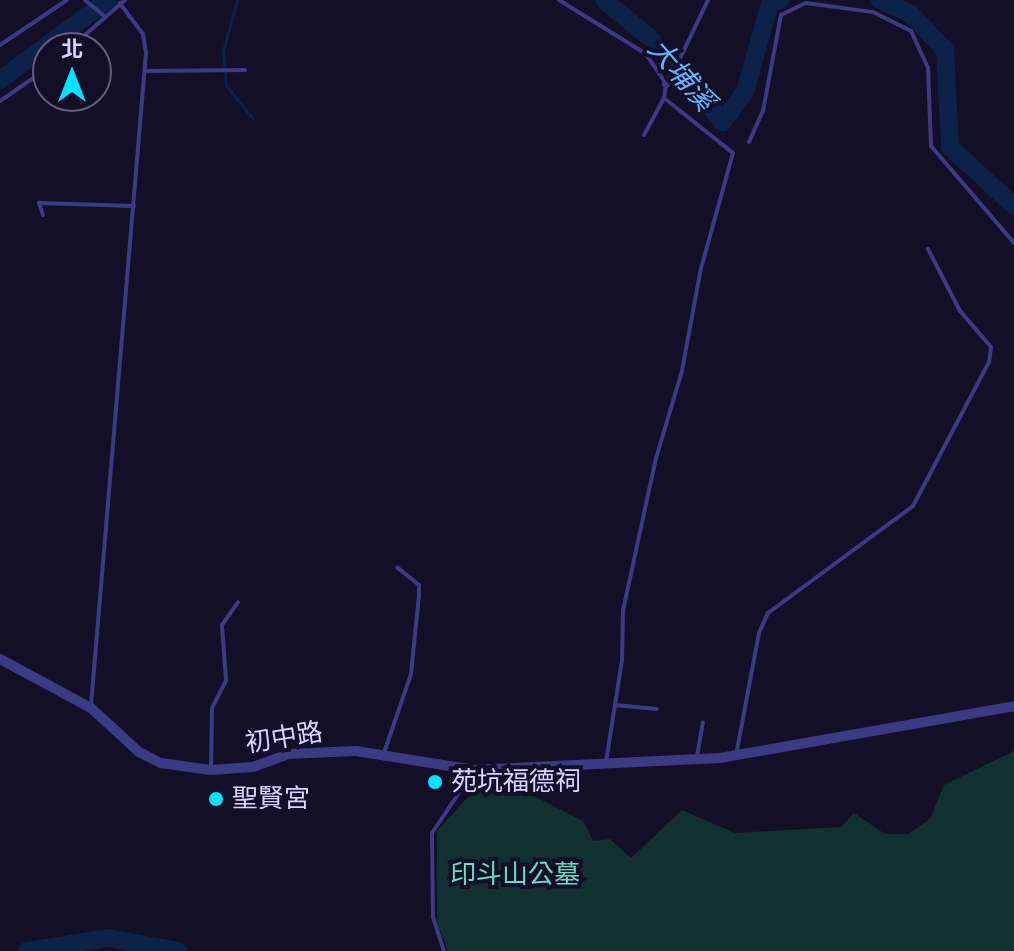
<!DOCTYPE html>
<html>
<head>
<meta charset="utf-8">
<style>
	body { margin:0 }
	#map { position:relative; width:1014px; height:951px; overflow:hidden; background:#130f26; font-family:Poppins,"Noto Sans TC",sans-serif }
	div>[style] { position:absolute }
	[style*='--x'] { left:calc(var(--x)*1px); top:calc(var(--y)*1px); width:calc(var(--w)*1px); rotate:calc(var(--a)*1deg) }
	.green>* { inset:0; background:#12302f }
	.stream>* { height:3px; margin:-1.5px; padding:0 1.5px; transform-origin:1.5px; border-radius:1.5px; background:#0c2248 }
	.river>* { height:18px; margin:-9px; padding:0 9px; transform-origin:9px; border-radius:9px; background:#0c2248 }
	.service>* { height:4px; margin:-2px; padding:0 2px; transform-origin:2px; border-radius:2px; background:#3d3a85 }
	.minor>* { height:8px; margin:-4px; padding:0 4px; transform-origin:4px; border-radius:4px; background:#3d3a85 }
	.tertiary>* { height:10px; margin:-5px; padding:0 5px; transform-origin:5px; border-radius:5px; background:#3d3a85 }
	.dots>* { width:22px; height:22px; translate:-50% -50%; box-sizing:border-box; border:4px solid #130f26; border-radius:50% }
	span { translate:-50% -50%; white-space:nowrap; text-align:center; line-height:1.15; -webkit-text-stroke:8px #130f26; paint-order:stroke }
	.street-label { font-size:26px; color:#d9d4ff }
	.poi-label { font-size:26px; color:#d9d4ff }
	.left { translate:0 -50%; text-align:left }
	.park-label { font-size:26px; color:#5fe0c0 }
	.water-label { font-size:28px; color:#62b6ff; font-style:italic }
	.north { position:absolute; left:32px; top:32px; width:80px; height:80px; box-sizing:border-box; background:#130f26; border:2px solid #625e7d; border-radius:50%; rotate:0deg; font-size:22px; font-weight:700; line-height:32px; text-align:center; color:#d9d4ff }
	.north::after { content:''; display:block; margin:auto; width:28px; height:36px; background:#00e5ff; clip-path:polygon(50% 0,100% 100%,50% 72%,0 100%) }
</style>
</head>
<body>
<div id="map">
	<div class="green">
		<i style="clip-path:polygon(1014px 751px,1014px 951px,448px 951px,437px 923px,437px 831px,467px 798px,485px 787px,514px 786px,583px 821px,593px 841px,610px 839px,631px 858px,682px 810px,735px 833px,841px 827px,854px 813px,885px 834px,908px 834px,930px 819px,944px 785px)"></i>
	</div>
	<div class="stream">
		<i style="--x:237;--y:0;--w:53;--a:105.4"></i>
		<i style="--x:223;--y:51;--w:34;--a:85"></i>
		<i style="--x:226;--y:85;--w:43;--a:51.5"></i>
	</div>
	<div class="river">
		<i style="--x:604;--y:0;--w:60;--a:39.6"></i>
		<i style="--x:650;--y:38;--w:111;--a:49"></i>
		<i style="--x:723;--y:122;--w:37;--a:-54"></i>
		<i style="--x:745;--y:92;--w:92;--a:-74.3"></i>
		<i style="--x:770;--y:3;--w:11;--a:-15"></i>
		<i style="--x:880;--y:0;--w:34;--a:24"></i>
		<i style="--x:911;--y:14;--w:50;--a:46.6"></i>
		<i style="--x:945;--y:50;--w:97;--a:87"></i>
		<i style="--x:950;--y:147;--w:87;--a:42.7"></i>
		<i style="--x:0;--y:80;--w:134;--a:-36.5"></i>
		<i style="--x:27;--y:951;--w:82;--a:-9.1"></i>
		<i style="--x:108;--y:938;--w:71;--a:10.5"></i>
	</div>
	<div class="service">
		<i style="--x:85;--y:0;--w:25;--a:40"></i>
		<i style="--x:559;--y:0;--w:102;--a:31.8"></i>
		<i style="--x:646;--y:54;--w:36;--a:56"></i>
		<i style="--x:666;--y:84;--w:14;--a:98"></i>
		<i style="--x:664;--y:98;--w:88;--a:38.6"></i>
		<i style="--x:733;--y:153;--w:119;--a:105.5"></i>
		<i style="--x:701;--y:268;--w:105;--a:100.5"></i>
		<i style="--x:682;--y:371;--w:91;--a:106.6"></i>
		<i style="--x:656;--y:458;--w:156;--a:102.2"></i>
		<i style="--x:623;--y:610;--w:50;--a:91.1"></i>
		<i style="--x:622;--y:660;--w:103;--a:98.9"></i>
		<i style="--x:0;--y:45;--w:81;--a:-33.9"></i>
		<i style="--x:70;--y:48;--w:73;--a:-41.1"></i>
		<i style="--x:145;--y:71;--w:100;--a:-0.6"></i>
		<i style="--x:671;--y:77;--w:85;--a:-64.3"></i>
		<i style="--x:0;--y:101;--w:58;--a:-34.5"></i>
		<i style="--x:644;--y:135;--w:42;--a:-61.6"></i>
		<i style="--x:749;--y:142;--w:34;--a:-66"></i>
		<i style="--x:763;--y:111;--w:98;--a:-79.4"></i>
		<i style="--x:781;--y:15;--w:28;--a:-26"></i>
		<i style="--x:806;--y:3;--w:68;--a:7.7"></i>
		<i style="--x:873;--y:12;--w:42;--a:26.6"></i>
		<i style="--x:911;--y:31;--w:41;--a:65.3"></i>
		<i style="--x:928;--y:68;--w:78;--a:87.8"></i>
		<i style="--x:931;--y:146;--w:128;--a:49.4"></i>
		<i style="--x:43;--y:215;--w:13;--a:-108"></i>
		<i style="--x:39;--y:203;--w:95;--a:1.8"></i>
		<i style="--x:91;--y:705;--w:654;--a:-85.18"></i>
		<i style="--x:146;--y:53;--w:19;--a:-99"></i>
		<i style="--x:143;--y:34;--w:39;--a:-127"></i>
		<i style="--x:615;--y:705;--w:42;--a:5.4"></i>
		<i style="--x:384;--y:753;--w:83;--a:-71.1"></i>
		<i style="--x:411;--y:674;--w:79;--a:-84.2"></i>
		<i style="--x:419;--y:595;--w:10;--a:-90"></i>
		<i style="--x:419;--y:585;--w:28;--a:-141"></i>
		<i style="--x:736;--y:755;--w:124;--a:-79.3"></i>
		<i style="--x:759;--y:633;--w:22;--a:-66"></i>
		<i style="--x:768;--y:613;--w:180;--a:-36.4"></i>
		<i style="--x:913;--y:506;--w:163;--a:-62.2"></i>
		<i style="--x:989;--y:362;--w:15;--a:-82"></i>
		<i style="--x:991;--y:347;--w:48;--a:-130.7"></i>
		<i style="--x:960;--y:311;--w:70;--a:-117.3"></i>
		<i style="--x:697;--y:756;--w:34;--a:-80"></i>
		<i style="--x:211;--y:770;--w:62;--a:-89.1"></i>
		<i style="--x:212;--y:708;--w:31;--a:-63"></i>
		<i style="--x:226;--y:680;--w:55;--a:-94.2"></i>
		<i style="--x:222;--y:625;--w:28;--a:-55"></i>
		<i style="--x:444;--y:951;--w:36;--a:-108"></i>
		<i style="--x:433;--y:917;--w:84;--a:-90.7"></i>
		<i style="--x:432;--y:833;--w:73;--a:-56.1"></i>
	</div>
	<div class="minor">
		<i style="--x:666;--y:84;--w:6;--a:-51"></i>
	</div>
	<div class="tertiary">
		<i style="--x:0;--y:659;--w:103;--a:28.3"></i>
		<i style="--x:91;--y:708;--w:65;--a:42.5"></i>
		<i style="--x:139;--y:752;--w:25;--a:27"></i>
		<i style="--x:161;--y:763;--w:50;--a:8"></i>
		<i style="--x:211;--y:770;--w:42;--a:-4.1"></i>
		<i style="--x:253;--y:767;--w:37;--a:-20"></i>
		<i style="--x:288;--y:754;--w:68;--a:-2.5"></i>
		<i style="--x:356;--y:751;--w:120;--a:9.1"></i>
		<i style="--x:474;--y:770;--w:246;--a:-2.8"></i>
		<i style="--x:720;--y:758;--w:299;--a:-10"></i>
	</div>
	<div class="dots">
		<i style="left:435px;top:782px;background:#00e5ff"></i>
		<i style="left:216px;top:799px;background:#00e5ff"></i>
	</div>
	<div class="street-label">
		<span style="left:284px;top:738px;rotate:-9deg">初中路</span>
	</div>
	<div class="poi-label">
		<span class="left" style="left:451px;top:782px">苑坑福德祠</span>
		<span class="left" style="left:232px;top:799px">聖賢宮</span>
	</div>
	<div class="park-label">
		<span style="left:515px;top:875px">印斗山公墓</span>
	</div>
	<div class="water-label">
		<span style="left:681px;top:75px;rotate:49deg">大埔溪</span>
	</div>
	<div class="north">北</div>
</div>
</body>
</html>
